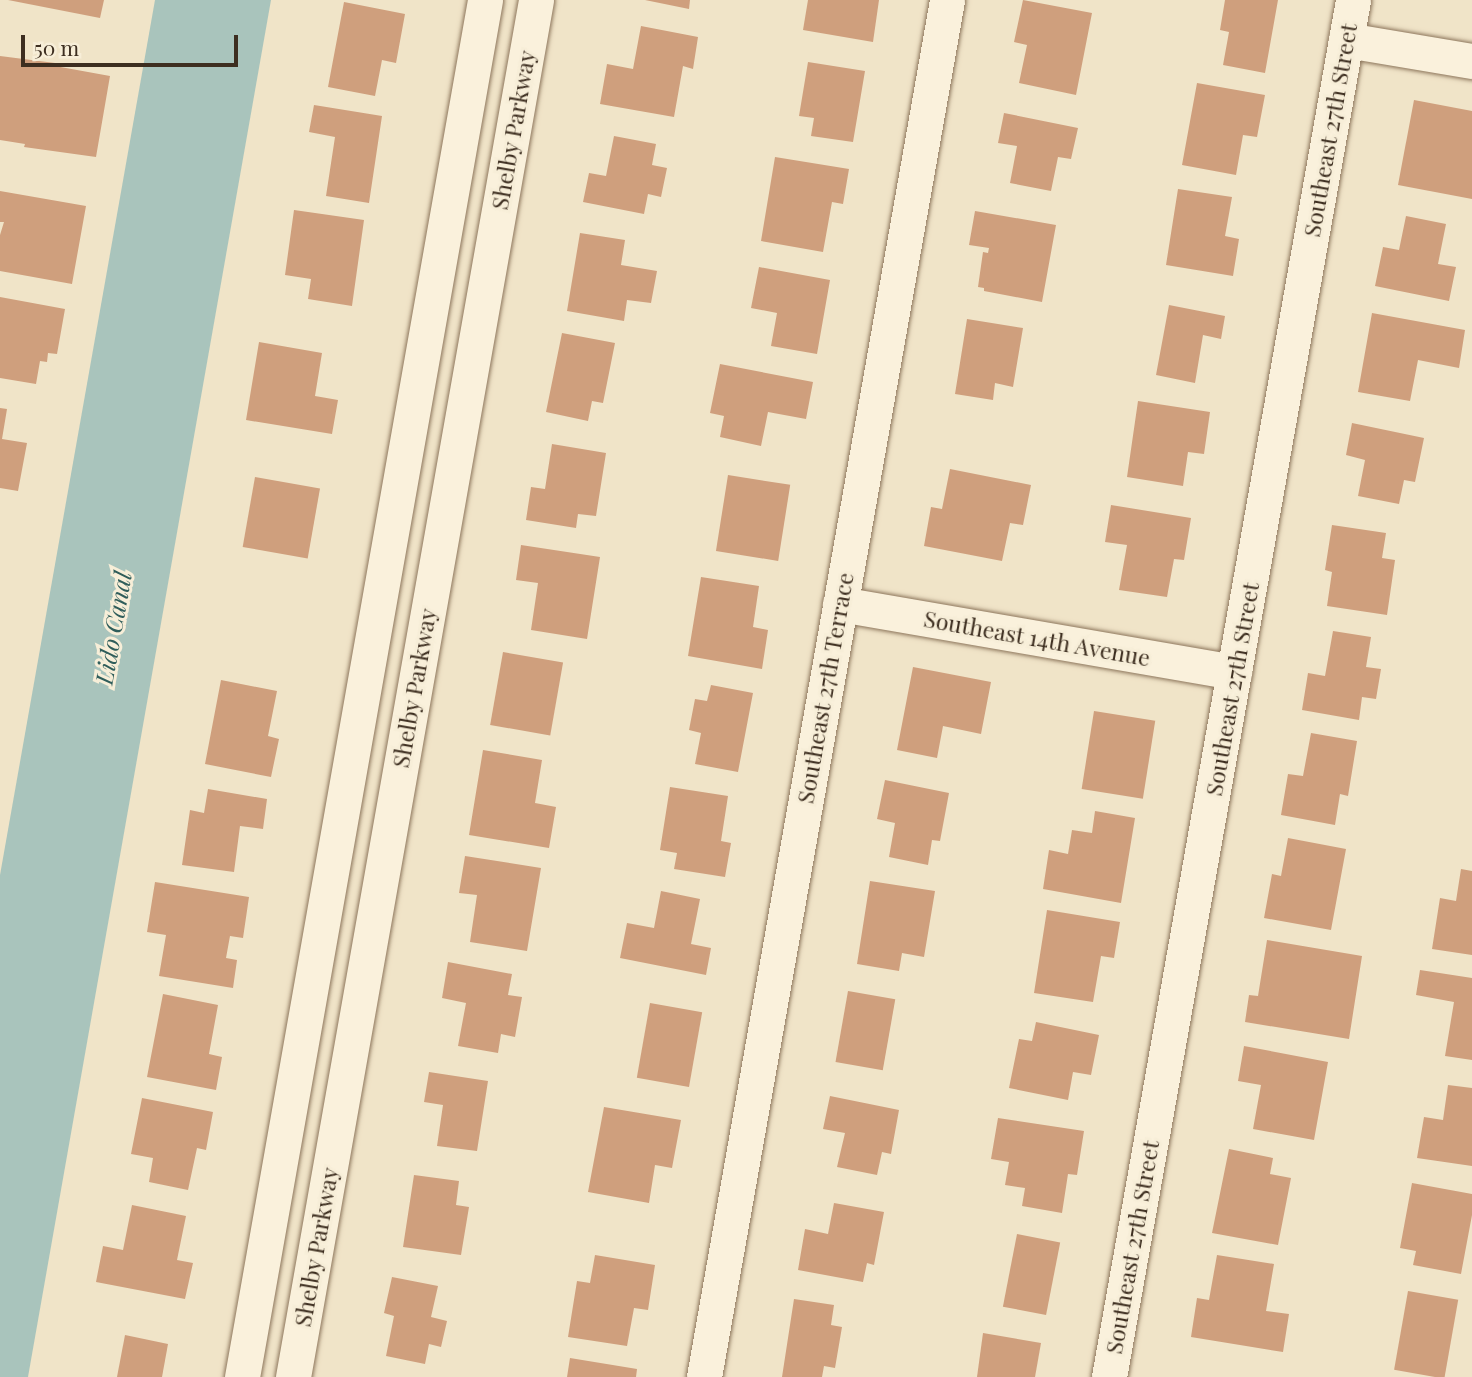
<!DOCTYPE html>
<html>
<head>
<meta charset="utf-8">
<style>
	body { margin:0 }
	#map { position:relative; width:1472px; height:1377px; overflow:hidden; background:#f0e4c8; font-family:"Playfair Display",serif }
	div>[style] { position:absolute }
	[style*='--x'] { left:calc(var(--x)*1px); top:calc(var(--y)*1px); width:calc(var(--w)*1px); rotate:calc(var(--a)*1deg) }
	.water>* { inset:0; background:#a9c4bc }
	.building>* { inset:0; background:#cf9f7d; transform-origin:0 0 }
	.roads { filter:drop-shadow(0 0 2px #8d765c) drop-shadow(0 0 2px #8d765c) }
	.minor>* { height:35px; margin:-17.5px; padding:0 17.5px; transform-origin:17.5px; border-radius:17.5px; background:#faf1dc }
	span { translate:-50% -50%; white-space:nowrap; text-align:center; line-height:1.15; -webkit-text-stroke:6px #f7eed8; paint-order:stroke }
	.street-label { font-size:23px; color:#3d2e20 }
	.water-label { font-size:24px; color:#2f5d5a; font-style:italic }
	.scale { position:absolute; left:21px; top:35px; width:217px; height:32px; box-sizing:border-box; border:4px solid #3d2e20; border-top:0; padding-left:9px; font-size:21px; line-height:24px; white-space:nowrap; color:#3d2e20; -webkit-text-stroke:5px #f7eed8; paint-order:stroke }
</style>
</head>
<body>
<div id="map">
	<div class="water">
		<i style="clip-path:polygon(155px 0,271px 0,28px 1377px,0 1377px,0 875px)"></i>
	</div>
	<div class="building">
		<i style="clip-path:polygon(8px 0,104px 0,100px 18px)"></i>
		<i style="clip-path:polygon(645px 0,690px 0,689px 9px)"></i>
		<i style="clip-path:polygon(808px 0,879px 0,873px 42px,803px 30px)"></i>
		<i style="clip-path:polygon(1023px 0,1092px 13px,1076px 95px,1019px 83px,1027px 45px,1014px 42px)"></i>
		<i style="clip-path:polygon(1225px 0,1278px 0,1265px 73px,1223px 65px,1229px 32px,1220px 30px)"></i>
		<i style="clip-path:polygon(344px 2px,405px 14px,396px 63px,382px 60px,375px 96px,328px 87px)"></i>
		<i style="clip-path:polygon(641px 26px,698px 37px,693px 69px,683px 66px,674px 117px,600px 104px,607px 64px,633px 69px)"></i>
		<i style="clip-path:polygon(0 56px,55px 63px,55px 66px,110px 76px,96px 157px,24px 147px,25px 144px,0 140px)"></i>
		<i style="clip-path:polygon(808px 62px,865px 71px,853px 142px,811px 136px,814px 118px,799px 116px)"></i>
		<i style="clip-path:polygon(1197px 83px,1265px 95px,1257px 137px,1243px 135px,1236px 175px,1182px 165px)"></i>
		<i style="clip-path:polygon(1414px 100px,1472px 111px,1472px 199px,1398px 185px)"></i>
		<i style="clip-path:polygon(314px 105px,382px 116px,369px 203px,326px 196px,335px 137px,309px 132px)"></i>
		<i style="clip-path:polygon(1004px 113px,1078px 128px,1071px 159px,1058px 157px,1051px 191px,1010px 183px,1017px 146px,998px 143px)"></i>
		<i style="clip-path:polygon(614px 136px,656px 144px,652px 165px,667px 168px,661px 197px,648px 194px,644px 214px,583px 202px,589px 173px,606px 176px)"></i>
		<i style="clip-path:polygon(775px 157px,849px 169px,843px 204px,832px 202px,823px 252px,761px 241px)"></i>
		<i style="clip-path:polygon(1178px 189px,1232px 197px,1225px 236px,1239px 239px,1233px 276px,1166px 265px)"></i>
		<i style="clip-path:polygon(0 191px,86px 206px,72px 284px,0 271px,0 235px,4px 222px,0 222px)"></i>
		<i style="clip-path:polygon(294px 210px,364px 220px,352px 306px,308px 299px,311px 279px,285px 275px)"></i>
		<i style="clip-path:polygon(975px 211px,1056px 225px,1042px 302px,984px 291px,984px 288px,978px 287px,983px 252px,988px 253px,989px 248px,969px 245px)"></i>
		<i style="clip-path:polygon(1406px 216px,1446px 224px,1438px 264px,1456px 267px,1449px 301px,1375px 286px,1383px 247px,1399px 250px)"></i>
		<i style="clip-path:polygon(580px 233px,625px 240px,621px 265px,657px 271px,651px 303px,627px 300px,624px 321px,567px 311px)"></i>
		<i style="clip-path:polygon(759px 267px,830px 280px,817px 354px,771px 346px,777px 313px,751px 308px)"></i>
		<i style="clip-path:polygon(0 297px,65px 309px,57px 354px,48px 353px,47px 362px,40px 361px,36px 384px,0 378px)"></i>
		<i style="clip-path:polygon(1169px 305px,1225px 316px,1221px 339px,1203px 335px,1195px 383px,1156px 375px)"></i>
		<i style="clip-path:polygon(1372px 313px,1465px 330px,1459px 368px,1418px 360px,1410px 401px,1358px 392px)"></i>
		<i style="clip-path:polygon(967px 319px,1023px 328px,1013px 387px,995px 383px,993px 400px,955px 394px)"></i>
		<i style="clip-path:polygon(562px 333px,615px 343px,603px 403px,592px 401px,588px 421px,546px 412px)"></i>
		<i style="clip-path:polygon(259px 342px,322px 353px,315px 396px,338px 400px,332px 434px,246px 420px)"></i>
		<i style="clip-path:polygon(720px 364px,813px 382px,806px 419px,768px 412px,761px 446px,720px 437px,724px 416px,710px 413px)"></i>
		<i style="clip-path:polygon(1138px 401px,1210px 412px,1204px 454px,1188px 452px,1183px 486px,1127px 477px)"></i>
		<i style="clip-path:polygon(0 408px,7px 409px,2px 439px,27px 443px,18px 491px,0 488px)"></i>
		<i style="clip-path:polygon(1352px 423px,1424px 438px,1415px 482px,1404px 480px,1399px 504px,1358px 496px,1365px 460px,1346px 455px)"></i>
		<i style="clip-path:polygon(552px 444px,606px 453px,596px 516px,578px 514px,576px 528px,526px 520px,531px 487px,545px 489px)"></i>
		<i style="clip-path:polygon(950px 469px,1031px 485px,1023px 525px,1010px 523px,1002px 561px,924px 546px,931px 507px,942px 509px)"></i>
		<i style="left:728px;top:475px;width:63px;height:77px;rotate:9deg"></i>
		<i style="left:255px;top:477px;width:66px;height:71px;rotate:10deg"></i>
		<i style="clip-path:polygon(1111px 505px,1191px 518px,1184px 560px,1174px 559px,1167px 597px,1119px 590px,1127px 545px,1105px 542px)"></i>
		<i style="clip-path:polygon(1332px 525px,1386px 533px,1382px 558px,1395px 560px,1387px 615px,1327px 606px,1332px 572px,1325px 570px)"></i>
		<i style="clip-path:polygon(521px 545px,600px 557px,587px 639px,531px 630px,538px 583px,516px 580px)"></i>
		<i style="clip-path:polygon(701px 577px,759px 586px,753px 627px,768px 630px,762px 669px,688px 656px)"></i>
		<i style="clip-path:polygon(1333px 631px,1371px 637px,1366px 667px,1381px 669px,1376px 699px,1362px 697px,1359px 720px,1302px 710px,1308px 673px,1325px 676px)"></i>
		<i style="left:503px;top:652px;width:61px;height:74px;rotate:10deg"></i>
		<i style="clip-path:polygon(913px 667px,991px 682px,981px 734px,943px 726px,937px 758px,897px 750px)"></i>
		<i style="clip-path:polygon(221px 680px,277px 691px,268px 736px,279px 739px,271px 777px,205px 764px)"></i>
		<i style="clip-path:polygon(711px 685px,753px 693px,738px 772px,695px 764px,701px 733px,689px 730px,695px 699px,707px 701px)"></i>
		<i style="left:1094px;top:711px;width:62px;height:79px;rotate:9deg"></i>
		<i style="clip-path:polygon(1311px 733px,1357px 741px,1348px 796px,1340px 794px,1335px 825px,1281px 815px,1288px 774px,1303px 776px)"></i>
		<i style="clip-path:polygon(483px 750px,542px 760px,535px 803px,556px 807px,549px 848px,469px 835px)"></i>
		<i style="clip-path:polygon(885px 780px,949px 793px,940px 841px,932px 840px,928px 865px,889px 857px,895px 823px,877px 819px)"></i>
		<i style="clip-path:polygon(670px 787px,728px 796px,721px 841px,731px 843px,725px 877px,674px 869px,677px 853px,660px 850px)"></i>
		<i style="clip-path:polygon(208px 789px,267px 799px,263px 829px,240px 826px,234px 872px,182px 865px,190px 810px,204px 813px)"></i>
		<i style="clip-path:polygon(1095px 811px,1135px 818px,1121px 903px,1043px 889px,1049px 850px,1068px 854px,1072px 830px,1092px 833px)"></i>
		<i style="clip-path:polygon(1288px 838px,1346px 849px,1331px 930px,1264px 918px,1272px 874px,1281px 876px)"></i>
		<i style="clip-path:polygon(465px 856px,541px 868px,527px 951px,470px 942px,477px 895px,459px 893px)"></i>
		<i style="clip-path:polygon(1461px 869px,1472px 871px,1472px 955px,1432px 949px,1440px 898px,1456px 901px)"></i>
		<i style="clip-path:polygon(870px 881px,935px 891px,924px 957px,902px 953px,899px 971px,857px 964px)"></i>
		<i style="clip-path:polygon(155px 882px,249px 897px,243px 938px,230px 936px,226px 958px,237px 960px,233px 988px,159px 976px,166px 935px,147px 932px)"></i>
		<i style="clip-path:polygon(661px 891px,700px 899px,691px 944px,711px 948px,706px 975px,620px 958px,627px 923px,654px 928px)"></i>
		<i style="clip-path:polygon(1047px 910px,1120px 922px,1114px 958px,1101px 956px,1093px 1002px,1034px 993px)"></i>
		<i style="clip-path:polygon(1267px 940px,1362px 956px,1349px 1039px,1245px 1022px,1249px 995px,1258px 996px)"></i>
		<i style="clip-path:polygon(448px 962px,512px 974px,508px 995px,522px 997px,515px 1037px,501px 1034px,498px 1053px,458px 1046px,466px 1003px,442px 998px)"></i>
		<i style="clip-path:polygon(1420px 970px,1472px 978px,1472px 1060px,1445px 1056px,1454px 1002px,1416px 995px)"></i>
		<i style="left:848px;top:991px;width:48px;height:72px;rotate:10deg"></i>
		<i style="clip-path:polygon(163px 994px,218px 1005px,209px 1054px,222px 1057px,216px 1090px,147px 1077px)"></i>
		<i style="left:650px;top:1003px;width:53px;height:76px;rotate:10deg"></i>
		<i style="clip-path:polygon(1036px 1022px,1099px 1035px,1091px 1075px,1073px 1072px,1068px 1100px,1009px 1088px,1019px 1039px,1032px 1041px)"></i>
		<i style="clip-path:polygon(1244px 1046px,1328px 1062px,1314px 1140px,1253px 1129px,1261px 1085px,1238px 1081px)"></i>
		<i style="clip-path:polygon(429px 1072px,488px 1081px,477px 1151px,437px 1146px,443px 1105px,424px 1102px)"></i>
		<i style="clip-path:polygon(1448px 1085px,1472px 1088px,1472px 1166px,1417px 1158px,1424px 1117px,1443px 1120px)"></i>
		<i style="clip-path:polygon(830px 1096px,899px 1110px,891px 1154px,882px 1152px,877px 1175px,837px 1167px,845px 1133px,823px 1129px)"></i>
		<i style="clip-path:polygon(142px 1098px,213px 1112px,206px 1150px,197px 1148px,188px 1190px,149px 1182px,153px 1158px,131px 1154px)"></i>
		<i style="clip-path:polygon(604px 1107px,681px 1120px,672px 1168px,655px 1165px,649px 1203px,588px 1192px)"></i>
		<i style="clip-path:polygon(998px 1118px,1084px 1131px,1077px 1175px,1068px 1174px,1062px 1213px,1022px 1206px,1025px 1188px,1005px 1185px,1009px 1162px,991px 1159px)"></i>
		<i style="clip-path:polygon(1229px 1149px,1273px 1158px,1270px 1174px,1291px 1178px,1278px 1245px,1212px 1233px)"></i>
		<i style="clip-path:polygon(414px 1175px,459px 1181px,456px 1205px,469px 1207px,461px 1255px,403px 1247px)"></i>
		<i style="clip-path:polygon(1412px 1183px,1472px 1194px,1472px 1215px,1461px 1274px,1413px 1265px,1416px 1251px,1400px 1248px)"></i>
		<i style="clip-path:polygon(834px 1203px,884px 1212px,874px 1265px,867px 1263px,863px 1282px,798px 1270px,805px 1229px,828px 1234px)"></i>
		<i style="clip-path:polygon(132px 1205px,186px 1216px,177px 1260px,193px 1263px,185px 1299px,96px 1282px,103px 1246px,123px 1250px)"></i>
		<i style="left:1017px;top:1234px;width:44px;height:74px;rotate:11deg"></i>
		<i style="clip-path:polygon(595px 1255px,655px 1265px,648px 1310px,634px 1308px,627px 1346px,568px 1337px,577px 1281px,590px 1283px)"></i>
		<i style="clip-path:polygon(1217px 1255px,1274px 1264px,1266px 1311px,1289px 1314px,1283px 1352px,1191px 1337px,1197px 1298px,1209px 1300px)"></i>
		<i style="clip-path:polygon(392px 1277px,438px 1286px,431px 1317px,447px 1321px,441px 1347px,429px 1344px,425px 1364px,386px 1356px,394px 1316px,384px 1313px)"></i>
		<i style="left:1408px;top:1291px;width:51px;height:80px;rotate:10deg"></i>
		<i style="clip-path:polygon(794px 1299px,834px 1305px,831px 1325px,842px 1327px,835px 1368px,824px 1366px,822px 1377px,782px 1377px)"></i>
		<i style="clip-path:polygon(983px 1333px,1041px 1343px,1035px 1377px,977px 1377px)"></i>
		<i style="clip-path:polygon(125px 1335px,168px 1344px,162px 1377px,117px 1377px)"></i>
		<i style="clip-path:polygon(570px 1358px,637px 1369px,636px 1377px,567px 1377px)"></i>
	</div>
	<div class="roads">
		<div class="minor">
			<i style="--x:1346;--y:40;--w:128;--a:9.5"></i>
			<i style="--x:840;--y:604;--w:400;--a:9.8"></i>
			<i style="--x:242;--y:1377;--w:1398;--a:-79.99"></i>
			<i style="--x:293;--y:1377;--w:1398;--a:-79.99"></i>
			<i style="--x:704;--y:1377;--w:1398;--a:-79.99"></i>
			<i style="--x:1109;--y:1377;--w:1398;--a:-79.95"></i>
		</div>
	</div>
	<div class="street-label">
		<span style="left:513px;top:130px;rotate:-80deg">Shelby Parkway</span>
		<span style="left:1330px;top:130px;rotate:-80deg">Southeast 27th Street</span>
		<span style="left:1037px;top:638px;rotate:10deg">Southeast 14th Avenue</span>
		<span style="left:414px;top:688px;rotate:-80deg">Shelby Parkway</span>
		<span style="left:825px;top:688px;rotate:-80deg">Southeast 27th Terrace</span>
		<span style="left:1232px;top:689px;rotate:-80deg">Southeast 27th Street</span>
		<span style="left:316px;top:1247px;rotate:-80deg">Shelby Parkway</span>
		<span style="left:1132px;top:1247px;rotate:-80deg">Southeast 27th Street</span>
	</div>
	<div class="water-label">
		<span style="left:113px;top:628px;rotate:-80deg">Lido Canal</span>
	</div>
	<div class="scale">50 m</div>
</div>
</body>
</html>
